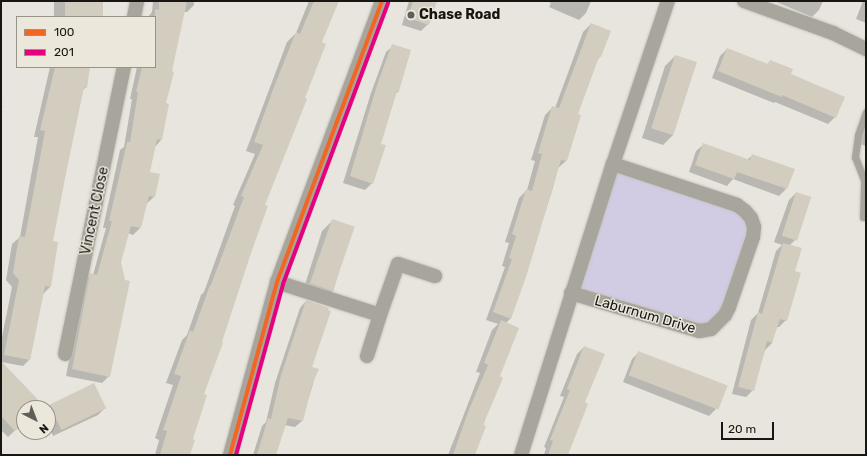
<!DOCTYPE html>
<html>
<head>
<meta charset="utf-8">
<style>
	body { margin:0 }
	#map { position:relative; width:867px; height:456px; overflow:hidden; background:#e8e5de; font-family:Rubik,sans-serif }
	div>[style] { position:absolute }
	[style*='--x'] { left:calc(var(--x)*1px); top:calc(var(--y)*1px); width:calc(var(--w)*1px); rotate:calc(var(--a)*1deg) }
	.green>* { inset:0; background:#d1cbe4 }
	.shadow>* { inset:0; background:#0003; transform-origin:0 0 }
	.building>* { inset:0; background:#d3cdbf; transform-origin:0 0 }
	.path>* { height:2.5px; margin-top:-1.25px; transform-origin:0; background:repeating-linear-gradient(90deg,#aba9a2 0 1px,transparent 0 4px) }
	.roads { filter:drop-shadow(0 0 1px #c6c3be) drop-shadow(0 0 1px #c6c3be) }
	.service>* { height:7px; margin:-3.5px; padding:0 3.5px; transform-origin:3.5px; border-radius:3.5px; background:#a8a59d }
	.minor>* { height:14px; margin:-7px; padding:0 7px; transform-origin:7px; border-radius:7px; background:#a8a59d }
	.bus-1>* { height:4px; margin:-2px; padding:0 2px; transform-origin:2px; border-radius:2px; background:#f26522 }
	.bus-2>* { height:4px; margin:-2px; padding:0 2px; transform-origin:2px; border-radius:2px; background:#e5007d }
	.dots>* { width:11px; height:11px; translate:-50% -50%; box-sizing:border-box; border:2px solid #ebe7db; border-radius:50% }
	span { translate:-50% -50%; white-space:nowrap; text-align:center; line-height:1.15; -webkit-text-stroke:3px #ebe7db; paint-order:stroke }
	.poi-label { font-size:14px; color:#171612; font-weight:700 }
	.left { translate:0 -50%; text-align:left }
	.street-label { font-size:14px; color:#171612 }
	.frame { position:absolute; inset:0; border:2px solid #171612; pointer-events:none }
	.legend { position:absolute; left:16px; top:16px; width:140px; height:52px; box-sizing:border-box; background:#ebe7db; border:1px solid #96938b; margin:0; padding:5px 7px; list-style:none; font-size:12px; color:#171612 }
	.legend li { display:flex; align-items:center; gap:8px; height:20px }
	.legend b { width:20px; border:1px solid #96938b }
	.north { position:absolute; left:16px; top:400px; width:40px; height:40px; box-sizing:border-box; background:#ebe7db; border:1px solid #96938b; border-radius:50%; rotate:138deg; font-size:11px; font-weight:700; line-height:16px; text-align:center; color:#171612 }
	.north::after { content:''; display:block; margin:auto; width:14px; height:18px; background:#605e59; clip-path:polygon(50% 0,100% 100%,50% 72%,0 100%) }
	.scale { position:absolute; left:721px; top:422px; width:53px; height:18px; box-sizing:border-box; border:2px solid #171612; border-top:0; padding-left:5px; font-size:12px; line-height:14px; white-space:nowrap; color:#171612; -webkit-text-stroke:3px #ebe7db; paint-order:stroke }
</style>
</head>
<body>
<div id="map">
	<div class="green">
		<i style="clip-path:polygon(613px 164px,751px 218px,729px 307px,711px 329px,571px 293px)"></i>
	</div>
	<div class="shadow">
		<i style="left:54px;top:1px;width:48px;height:16px"></i>
		<i style="clip-path:polygon(153px 1px,194px 1px,194px 5px,187px 12px,183px 12px,165px 104px,161px 140px,155px 147px,149px 173px,159px 175px,154px 197px,146px 204px,140px 228px,133px 235px,128px 233px,120px 262px,109px 376px,102px 383px,66px 376px,84px 281px,91px 274px,93px 275px,106px 228px,103px 228px,120px 150px,124px 147px,132px 99px,130px 99px,137px 67px,155px 67px,155px 17px,148px 17px,152px 12px)"></i>
		<i style="clip-path:polygon(309px 1px,338px 1px,321px 43px,264px 206px,251px 250px,203px 395px,191px 440px,189px 455px,155px 455px,159px 440px,155px 438px,173px 385px,166px 383px,182px 340px,187px 335px,201px 295px,204px 292px,235px 206px,233px 205px,255px 154px,246px 151px,287px 42px,296px 33px)"></i>
		<i style="clip-path:polygon(409px 1px,436px 1px,428px 24px,421px 31px,402px 25px)"></i>
		<i style="clip-path:polygon(546px 1px,591px 1px,586px 13px,579px 20px,549px 7px,551px 3px)"></i>
		<i style="clip-path:polygon(774px 1px,823px 1px,819px 10px,812px 17px)"></i>
		<i style="clip-path:polygon(863px 1px,866px 1px,866px 23px,856px 19px)"></i>
		<i style="clip-path:polygon(591px 24px,600px 57px,597px 60px,577px 115px,580px 116px,566px 161px,558px 168px,552px 191px,511px 318px,506px 323px,498px 377px,474px 455px,448px 455px,480px 373px,476px 372px,492px 330px,498px 324px,486px 320px,505px 267px,502px 266px,509px 243px,505px 242px,519px 198px,527px 190px,535px 161px,531px 160px,545px 115px,553px 107px,555px 108px,583px 32px)"></i>
		<i style="clip-path:polygon(393px 46px,399px 91px,395px 94px,380px 144px,372px 183px,365px 190px,343px 183px,371px 93px,386px 52px)"></i>
		<i style="clip-path:polygon(727px 49px,767px 65px,770px 61px,789px 75px,835px 117px,828px 124px,775px 102px,774px 103px,712px 78px,720px 56px)"></i>
		<i style="clip-path:polygon(675px 56px,696px 63px,673px 135px,663px 145px,642px 138px,665px 66px)"></i>
		<i style="clip-path:polygon(50px 67px,89px 67px,86px 87px,82px 91px,52px 242px,50px 287px,43px 294px,30px 359px,23px 366px,1px 362px,1px 342px,12px 287px,6px 280px,12px 244px,20px 237px,38px 137px,34px 137px)"></i>
		<i style="clip-path:polygon(866px 124px,866px 146px,858px 143px)"></i>
		<i style="clip-path:polygon(703px 145px,747px 160px,753px 155px,786px 189px,779px 196px,733px 179px,727px 186px,689px 172px,696px 151px)"></i>
		<i style="clip-path:polygon(796px 193px,795px 240px,789px 246px,794px 272px,786px 320px,779px 327px,776px 327px,772px 343px,765px 350px,753px 390px,746px 397px,732px 394px,751px 320px,758px 313px,776px 251px,782px 245px,774px 242px,789px 200px)"></i>
		<i style="clip-path:polygon(332px 221px,353px 227px,333px 291px,323px 301px,302px 294px,322px 231px)"></i>
		<i style="clip-path:polygon(306px 301px,311px 367px,317px 370px,302px 421px,295px 427px,284px 425px,275px 455px,253px 455px,262px 426px,266px 422px,275px 383px,300px 308px)"></i>
		<i style="clip-path:polygon(584px 347px,584px 403px,568px 454px,572px 455px,544px 455px,546px 448px,544px 447px,564px 397px,560px 396px,577px 354px)"></i>
		<i style="clip-path:polygon(639px 352px,716px 409px,709px 416px,623px 382px,632px 359px)"></i>
		<i style="clip-path:polygon(1px 363px,38px 408px,24px 408px,24px 422px,8px 437px,1px 430px)"></i>
		<i style="clip-path:polygon(94px 384px,105px 408px,98px 415px,53px 436px,48px 424px,48px 408px,46px 408px)"></i>
	</div>
	<div class="building">
		<i style="left:65px;top:1px;width:38px;height:16px"></i>
		<i style="clip-path:polygon(159px 1px,187px 1px,172px 71px,174px 72px,166px 103px,169px 104px,162px 140px,157px 139px,150px 172px,160px 174px,155px 197px,149px 196px,141px 228px,131px 226px,121px 262px,125px 280px,130px 281px,110px 377px,72px 369px,90px 273px,97px 275px,112px 221px,109px 221px,127px 142px,130px 142px,138px 92px,136px 92px,142px 67px,155px 67px,155px 9px,159px 10px)"></i>
		<i style="clip-path:polygon(314px 1px,339px 1px,322px 42px,326px 44px,305px 98px,307px 99px,265px 205px,268px 206px,252px 250px,222px 342px,223px 343px,204px 394px,207px 395px,193px 439px,195px 440px,190px 455px,160px 455px,167px 431px,163px 430px,181px 376px,174px 374px,190px 330px,193px 332px,210px 285px,211px 285px,244px 197px,241px 196px,263px 145px,254px 142px,274px 87px,296px 32px,300px 34px)"></i>
		<i style="clip-path:polygon(413px 1px,437px 1px,429px 25px,408px 18px)"></i>
		<i style="clip-path:polygon(591px 23px,611px 31px,601px 57px,599px 57px,578px 114px,581px 115px,567px 161px,561px 160px,527px 274px,511px 319px,493px 312px,512px 259px,509px 258px,516px 236px,512px 234px,526px 189px,532px 191px,542px 154px,538px 153px,552px 106px,559px 108px)"></i>
		<i style="clip-path:polygon(392px 44px,411px 50px,399px 91px,397px 91px,381px 144px,386px 145px,373px 184px,350px 176px,377px 85px)"></i>
		<i style="clip-path:polygon(727px 48px,768px 64px,770px 60px,793px 69px,791px 74px,845px 97px,836px 118px,782px 95px,782px 97px,718px 71px)"></i>
		<i style="left:675px;top:55px;width:23px;height:77px;rotate:18deg"></i>
		<i style="clip-path:polygon(55px 67px,90px 67px,87px 88px,84px 87px,65px 178px,53px 241px,58px 242px,51px 287px,45px 286px,30px 360px,4px 355px,19px 280px,13px 273px,19px 236px,25px 237px,45px 131px,40px 130px)"></i>
		<i style="clip-path:polygon(703px 143px,750px 160px,752px 154px,795px 169px,787px 189px,737px 172px,734px 179px,695px 165px)"></i>
		<i style="left:796px;top:192px;width:16px;height:46px;rotate:18deg"></i>
		<i style="left:332px;top:219px;width:24px;height:68px;rotate:19deg"></i>
		<i style="clip-path:polygon(783px 243px,802px 248px,795px 271px,801px 273px,787px 321px,780px 319px,772px 343px,767px 341px,754px 391px,738px 387px,758px 312px,762px 314px)"></i>
		<i style="clip-path:polygon(306px 300px,329px 308px,328px 310px,331px 311px,312px 367px,319px 369px,312px 385px,303px 421px,288px 418px,276px 455px,257px 455px,268px 418px,271px 419px,281px 375px)"></i>
		<i style="clip-path:polygon(501px 320px,519px 328px,500px 376px,503px 378px,483px 425px,486px 426px,475px 455px,453px 455px,468px 412px,488px 365px,484px 363px)"></i>
		<i style="clip-path:polygon(584px 346px,605px 354px,585px 402px,588px 404px,568px 455px,548px 455px,553px 441px,550px 440px,570px 390px,567px 389px)"></i>
		<i style="left:638px;top:351px;width:96px;height:26px;rotate:21deg"></i>
		<i style="clip-path:polygon(1px 361px,46px 408px,24px 408px,24px 423px,15px 431px,1px 416px)"></i>
		<i style="left:94px;top:383px;width:28px;height:50px;rotate:64deg"></i>
	</div>
	<div class="path">
		<i style="--x:1;--y:103;--w:10;--a:90"></i>
	</div>
	<div class="roads">
		<div class="service">
			<i style="--x:863;--y:217;--w:37;--a:-88"></i>
			<i style="--x:864;--y:180;--w:25;--a:-111"></i>
			<i style="--x:855;--y:157;--w:22;--a:-82"></i>
			<i style="--x:858;--y:135;--w:24;--a:-71"></i>
		</div>
		<div class="minor">
			<i style="--x:744;--y:1;--w:95;--a:19.8"></i>
			<i style="--x:833;--y:33;--w:37;--a:26"></i>
			<i style="--x:134;--y:17;--w:16;--a:-79"></i>
			<i style="--x:277;--y:282;--w:108;--a:17.8"></i>
			<i style="--x:380;--y:315;--w:54;--a:-70.6"></i>
			<i style="--x:398;--y:264;--w:39;--a:18"></i>
			<i style="--x:571;--y:293;--w:134;--a:16.5"></i>
			<i style="--x:699;--y:331;--w:12;--a:-9"></i>
			<i style="--x:711;--y:329;--w:20;--a:-45"></i>
			<i style="--x:725;--y:315;--w:9;--a:-63"></i>
			<i style="--x:729;--y:307;--w:74;--a:-71.1"></i>
			<i style="--x:753;--y:237;--w:10;--a:-84"></i>
			<i style="--x:754;--y:227;--w:9;--a:-108"></i>
			<i style="--x:751;--y:218;--w:9;--a:-131"></i>
			<i style="--x:745;--y:211;--w:10;--a:-143"></i>
			<i style="--x:737;--y:205;--w:131;--a:-161.7"></i>
			<i style="--x:65;--y:354;--w:293;--a:-78.4"></i>
			<i style="--x:367;--y:356;--w:43;--a:-72.4"></i>
			<i style="--x:230;--y:455;--w:179;--a:-74.8"></i>
			<i style="--x:277;--y:282;--w:300;--a:-69.5"></i>
			<i style="--x:521;--y:455;--w:305;--a:-72.5"></i>
			<i style="--x:613;--y:164;--w:172;--a:-71.4"></i>
		</div>
	</div>
	<div class="bus-1">
		<i style="--x:230;--y:455;--w:179;--a:-74.8"></i>
		<i style="--x:277;--y:282;--w:300;--a:-69.5"></i>
	</div>
	<div class="bus-2">
		<i style="--x:236;--y:455;--w:177;--a:-74.6"></i>
		<i style="--x:283;--y:284;--w:300;--a:-69.5"></i>
	</div>
	<div class="dots">
		<i style="left:411px;top:15px;background:#605e59"></i>
	</div>
	<div class="poi-label">
		<span class="left" style="left:419px;top:15px">Chase Road</span>
	</div>
	<div class="street-label">
		<span style="left:95px;top:211px;rotate:-78deg">Vincent Close</span>
		<span style="left:645px;top:315px;rotate:16deg">Laburnum Drive</span>
	</div>
	<div class="frame"></div>
	<ul class="legend">
	<li><b style="height:5px;background:#f26522"></b>100</li>
	<li><b style="height:5px;background:#e5007d"></b>201</li>
	</ul>
	<div class="north">N</div>
	<div class="scale">20 m</div>
</div>
</body>
</html>
